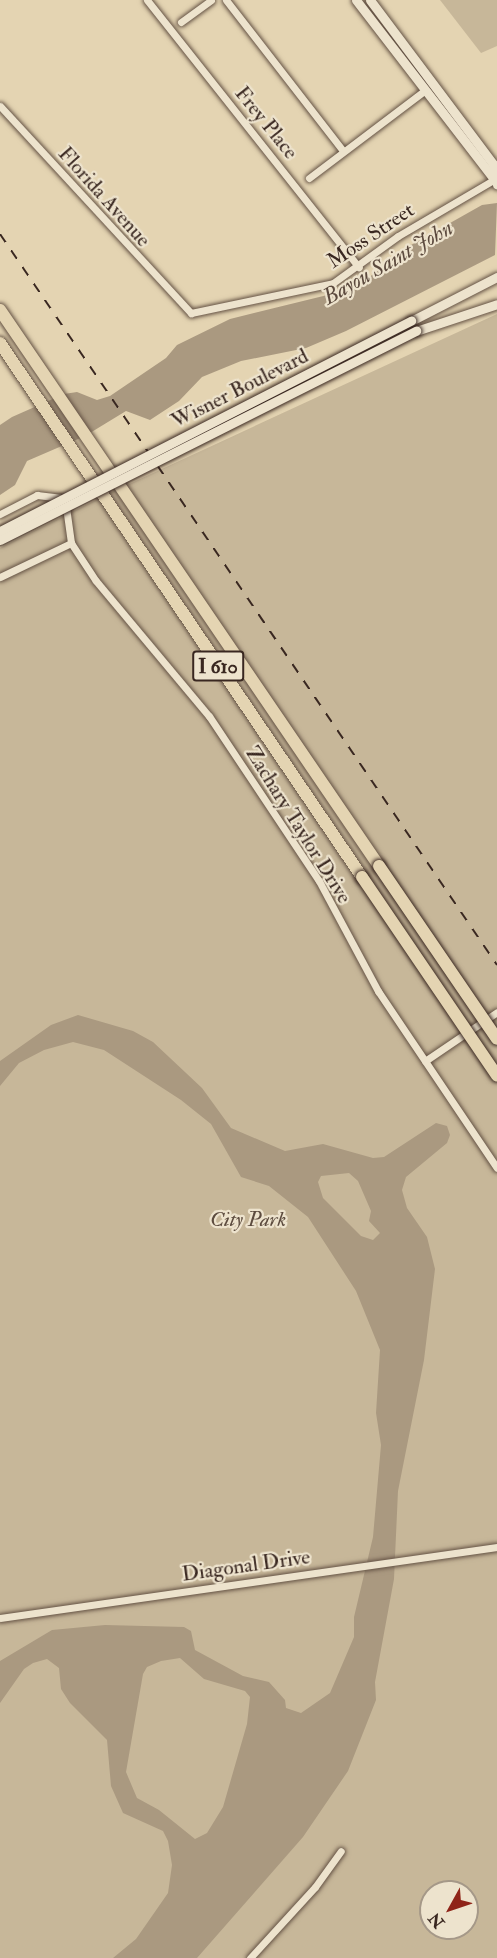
<!DOCTYPE html>
<html>
<head>
<meta charset="utf-8">
<style>
	body { margin:0 }
	#map { position:relative; width:497px; height:1958px; overflow:hidden; background:#e4d4b2; font-family:"IM FELL Double Pica",serif }
	div>[style] { position:absolute }
	[style*='--x'] { left:calc(var(--x)*1px); top:calc(var(--y)*1px); width:calc(var(--w)*1px); rotate:calc(var(--a)*1deg) }
	.green>* { inset:0; background:#c7b799 }
	.water>* { inset:0; background:#aa9980 }
	.roads { filter:drop-shadow(0 0 2px #645244) drop-shadow(0 0 2px #645244) }
	.street>* { height:7px; margin:-3.5px; padding:0 3.5px; transform-origin:3.5px; border-radius:3.5px; background:#ede3cd }
	.secondary>* { height:9px; margin:-4.5px; padding:0 4.5px; transform-origin:4.5px; border-radius:4.5px; background:#ede3cd }
	.highway>* { height:12px; margin:-6px; padding:0 6px; transform-origin:6px; border-radius:6px; background:#e4d4b2 }
	.rail>* { height:2px; margin-top:-1px; transform-origin:0; background:repeating-linear-gradient(90deg,#392720 0 10px,transparent 0 20px) }
	.bridges { filter:drop-shadow(0 0 2px #392720) drop-shadow(0 0 2px #392720) }
	.secondary-bridge>* { height:9px; margin:-4.5px; padding:0 4.5px; transform-origin:4.5px; border-radius:4.5px; background:#ede3cd }
	.highway-bridge>* { height:12px; margin:-6px; padding:0 6px; transform-origin:6px; border-radius:6px; background:#e4d4b2 }
	span { translate:-50% -50%; white-space:nowrap; text-align:center; line-height:1.15; -webkit-text-stroke:4.5px #ede3cd; paint-order:stroke }
	.shield-label span { padding:2px 4px; background:#ede3cd; border:2px solid; border-radius:4px; -webkit-text-stroke-width:0 }
	.shield-label { font-size:20px; color:#392720; font-weight:700 }
	.street-label { font-size:21px; color:#392720 }
	.park-label { font-size:21px; color:#5c4b3e; font-style:italic }
	.water-label { font-size:22px; color:#5b493d; font-style:italic }
	.north { position:absolute; left:419px; top:1880px; width:60px; height:60px; box-sizing:border-box; background:#ede3cd; border:2px solid #a59888; border-radius:50%; rotate:230deg; font-size:16px; font-weight:700; line-height:24px; text-align:center; color:#392720 }
	.north::after { content:''; display:block; margin:auto; width:21px; height:27px; background:#8f2418; clip-path:polygon(50% 0,100% 100%,50% 72%,0 100%) }
</style>
</head>
<body>
<div id="map">
	<div class="green">
		<i style="clip-path:polygon(440px 0,497px 0,497px 46px,481px 53px)"></i>
		<i style="clip-path:polygon(evenodd,497px 314px,497px 1958px,0 1958px,0 548px,112px 492px,497px 314px,431px 1892px,467px 1892px,467px 1928px,431px 1928px,431px 1892px)"></i>
	</div>
	<div class="water">
		<i style="clip-path:polygon(497px 203px,495px 255px,346px 331px,306px 348px,241px 361px,202px 377px,179px 401px,150px 420px,126px 411px,85px 436px,27px 461px,15px 485px,0 495px,0 425px,12px 417px,64px 394px,77px 392px,97px 400px,110px 396px,166px 358px,177px 345px,230px 319px,356px 288px,404px 249px,482px 205px)"></i>
		<i style="clip-path:polygon(evenodd,78px 1015px,133px 1031px,153px 1042px,202px 1088px,231px 1128px,285px 1151px,323px 1144px,373px 1158px,384px 1157px,436px 1123px,447px 1126px,450px 1135px,447px 1143px,406px 1177px,402px 1190px,407px 1208px,427px 1237px,435px 1269px,424px 1360px,398px 1491px,394px 1579px,375px 1682px,376px 1700px,348px 1771px,303px 1837px,197px 1958px,113px 1958px,136px 1939px,168px 1893px,172px 1865px,168px 1841px,163px 1831px,123px 1813px,111px 1786px,107px 1740px,70px 1703px,61px 1689px,59px 1668px,47px 1659px,33px 1663px,24px 1669px,0 1703px,0 1661px,52px 1630px,105px 1625px,184px 1627px,191px 1631px,195px 1650px,243px 1676px,269px 1682px,285px 1700px,286px 1708px,301px 1713px,330px 1693px,354px 1637px,354px 1617px,373px 1537px,381px 1445px,376px 1413px,380px 1350px,356px 1291px,308px 1217px,269px 1186px,241px 1177px,211px 1124px,181px 1100px,104px 1050px,73px 1042px,44px 1050px,19px 1063px,0 1086px,0 1061px,51px 1025px,78px 1015px,349px 1173px,358px 1181px,371px 1211px,369px 1221px,380px 1233px,373px 1240px,361px 1236px,323px 1198px,318px 1182px,321px 1176px,349px 1173px,78px 1015px,180px 1658px,204px 1679px,245px 1691px,250px 1697px,247px 1724px,223px 1807px,207px 1833px,195px 1839px,159px 1810px,137px 1798px,126px 1772px,143px 1674px,147px 1667px,161px 1661px,180px 1658px)"></i>
	</div>
	<div class="roads">
		<div class="street">
			<i style="--x:147;--y:0;--w:341;--a:51.6"></i>
			<i style="--x:226;--y:0;--w:191;--a:52.2"></i>
			<i style="--x:181;--y:22;--w:37;--a:-36"></i>
			<i style="--x:0;--y:106;--w:282;--a:47.3"></i>
			<i style="--x:191;--y:313;--w:145;--a:-11.9"></i>
			<i style="--x:333;--y:283;--w:80;--a:-35.9"></i>
			<i style="--x:398;--y:236;--w:115;--a:-30.4"></i>
			<i style="--x:309;--y:178;--w:144;--a:-37.1"></i>
			<i style="--x:0;--y:514;--w:42;--a:-27.2"></i>
			<i style="--x:37;--y:495;--w:23;--a:7"></i>
			<i style="--x:60;--y:498;--w:11;--a:56"></i>
			<i style="--x:66;--y:507;--w:36;--a:82"></i>
			<i style="--x:71;--y:543;--w:45;--a:56.7"></i>
			<i style="--x:96;--y:581;--w:176;--a:50.1"></i>
			<i style="--x:209;--y:716;--w:198;--a:56.3"></i>
			<i style="--x:319;--y:881;--w:125;--a:61.8"></i>
			<i style="--x:378;--y:991;--w:213;--a:56.1"></i>
			<i style="--x:0;--y:577;--w:79;--a:-25.6"></i>
			<i style="--x:425;--y:1061;--w:87;--a:-34.2"></i>
			<i style="--x:0;--y:1618;--w:502;--a:-8.13"></i>
			<i style="--x:250;--y:1958;--w:96;--a:-47.5"></i>
			<i style="--x:315;--y:1887;--w:44;--a:-54.2"></i>
		</div>
		<div class="secondary">
			<i style="--x:356;--y:0;--w:226;--a:52.4"></i>
			<i style="--x:370;--y:0;--w:205;--a:53.1"></i>
			<i style="--x:493;--y:164;--w:21;--a:79"></i>
			<i style="--x:411;--y:321;--w:97;--a:-27.1"></i>
			<i style="--x:416;--y:331;--w:85;--a:-18.4"></i>
		</div>
		<div class="highway">
			<i style="--x:0;--y:310;--w:673;--a:55.72"></i>
			<i style="--x:0;--y:343;--w:645;--a:55.87"></i>
		</div>
	</div>
	<div class="rail">
		<i style="--x:0;--y:234;--w:884;--a:55.79"></i>
	</div>
	<div class="bridges">
		<div class="secondary-bridge">
			<i style="--x:0;--y:531;--w:462;--a:-27.1"></i>
			<i style="--x:0;--y:540;--w:466;--a:-26.7"></i>
		</div>
		<div class="highway-bridge">
			<i style="--x:379;--y:866;--w:209;--a:55.7"></i>
			<i style="--x:362;--y:877;--w:240;--a:55.8"></i>
		</div>
	</div>
	<div class="shield-label">
		<span style="left:218px;top:666px">I 610</span>
	</div>
	<div class="street-label">
		<span style="left:266px;top:123px;rotate:51deg">Frey Place</span>
		<span style="left:104px;top:197px;rotate:48deg">Florida Avenue</span>
		<span style="left:371px;top:236px;rotate:-34deg">Moss Street</span>
		<span style="left:240px;top:389px;rotate:-27deg">Wisner Boulevard</span>
		<span style="left:298px;top:825px;rotate:58deg">Zachary Taylor Drive</span>
		<span style="left:246px;top:1566px;rotate:-8deg">Diagonal Drive</span>
	</div>
	<div class="park-label">
		<span style="left:248px;top:1220px">City Park</span>
	</div>
	<div class="water-label">
		<span style="left:388px;top:263px;rotate:-30deg">Bayou Saint John</span>
	</div>
	<div class="north">N</div>
</div>
</body>
</html>
